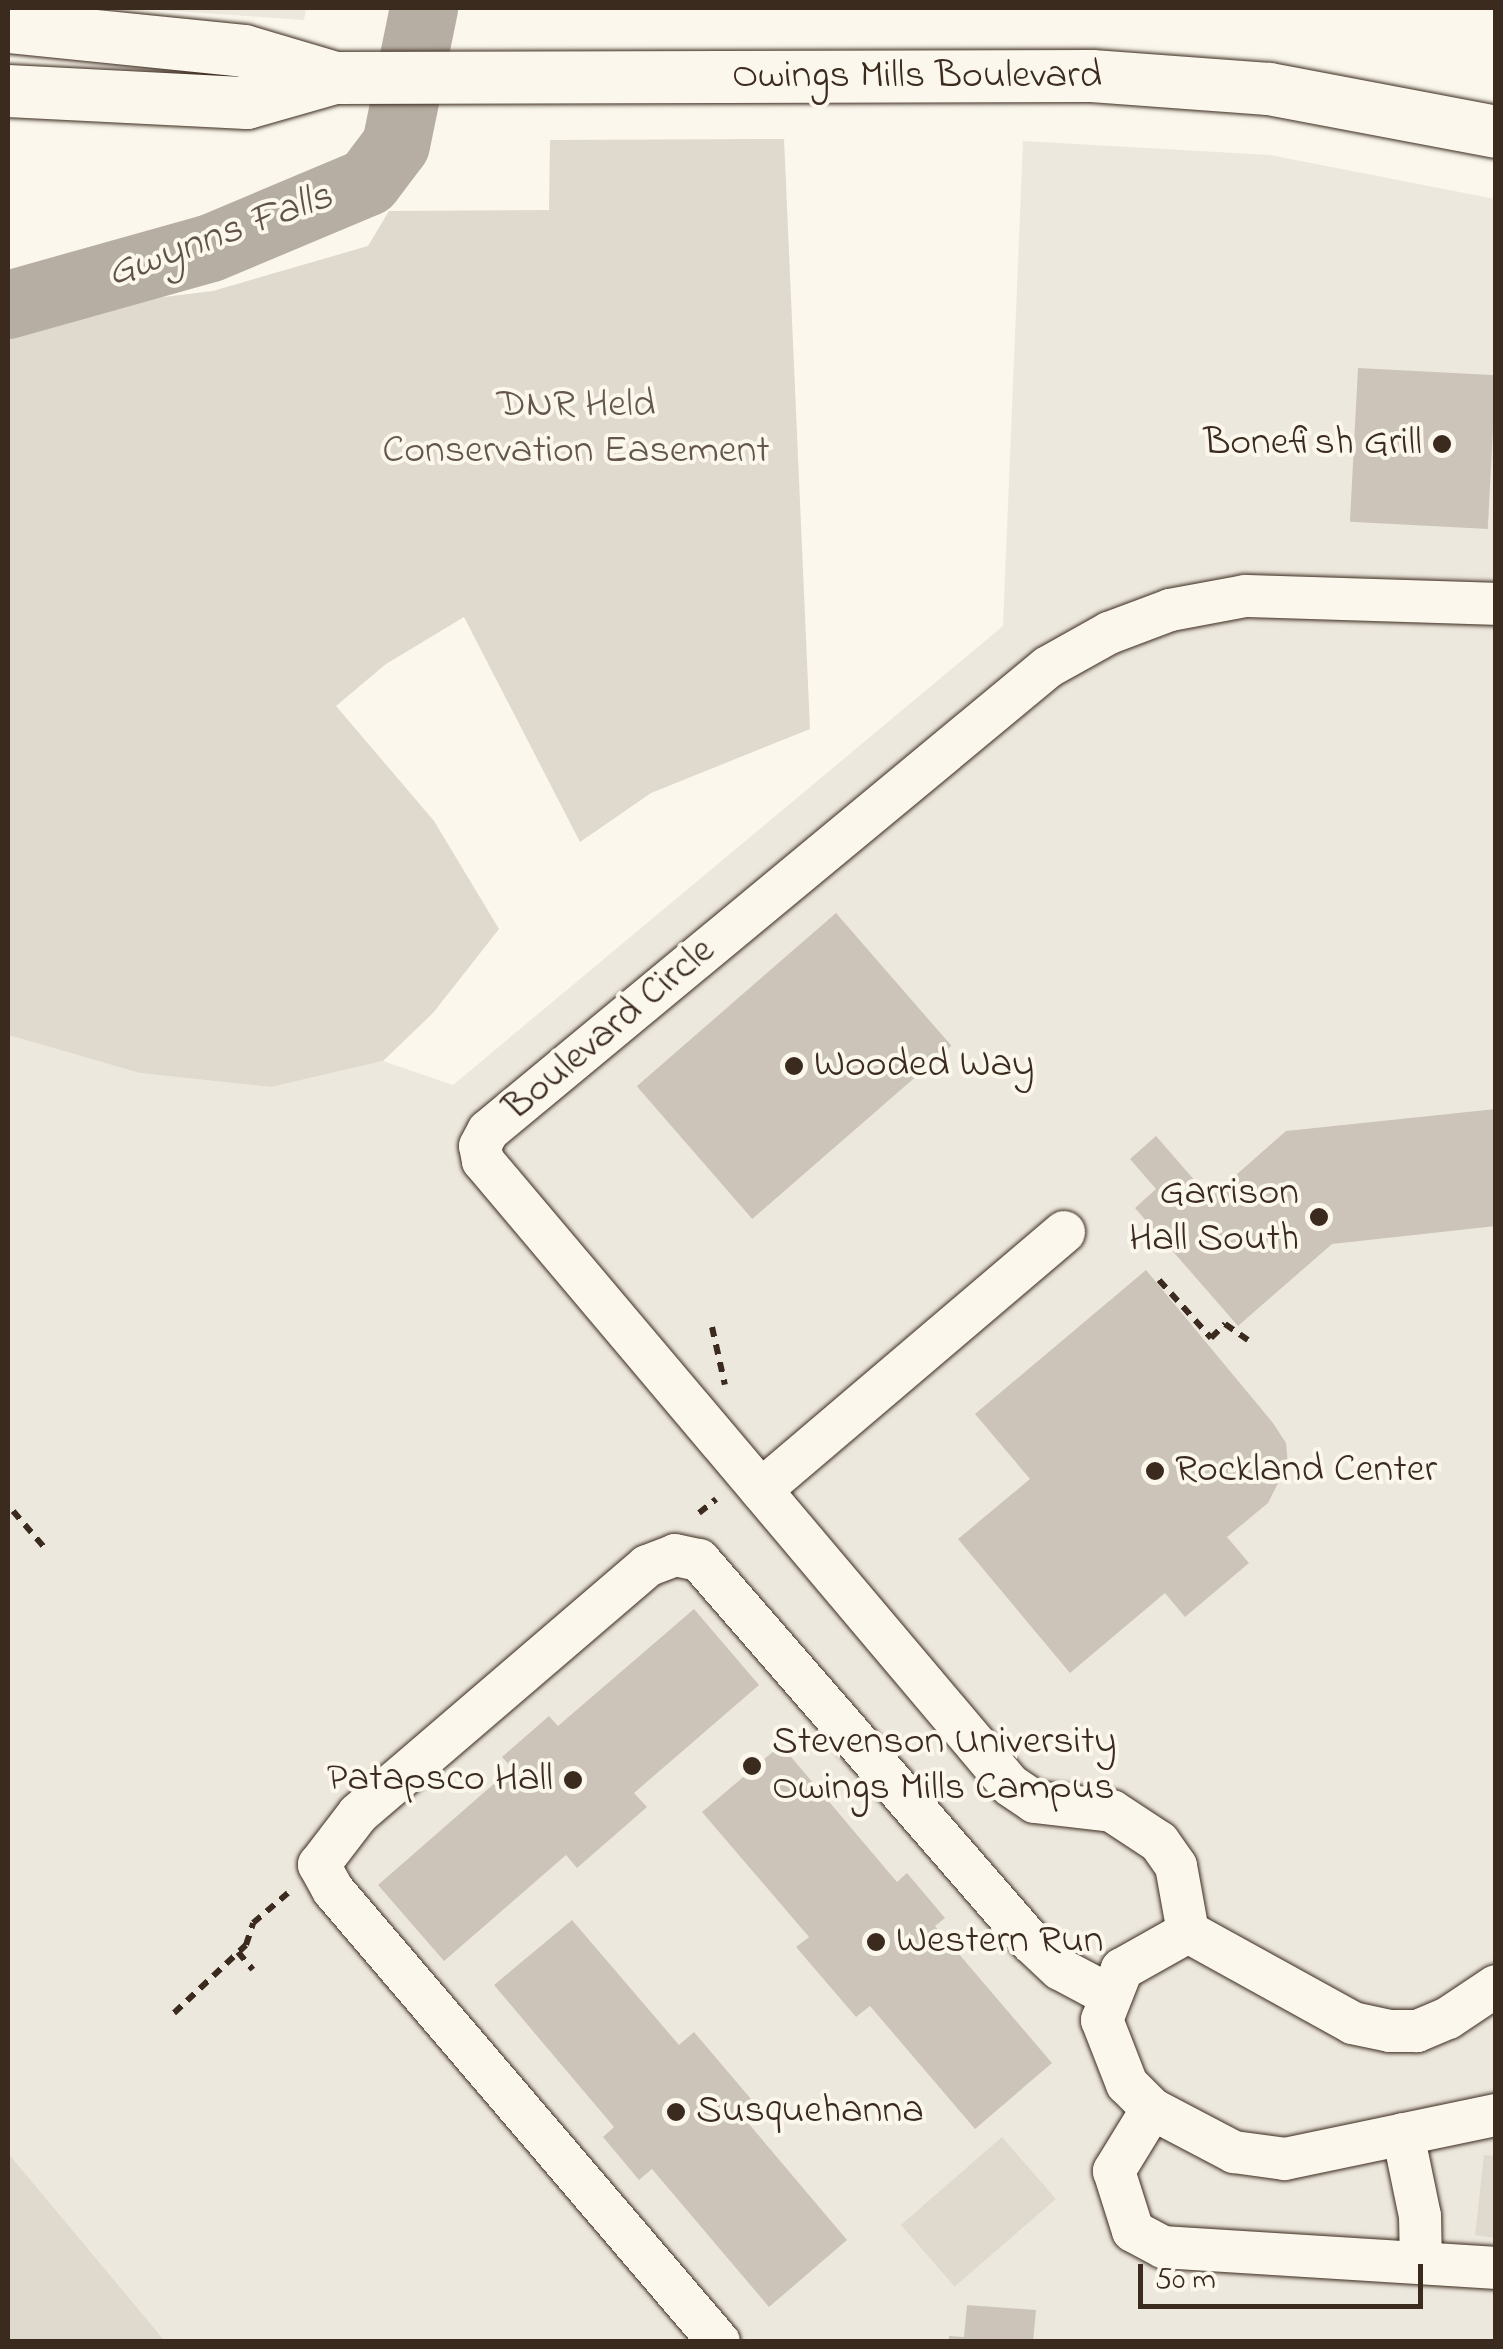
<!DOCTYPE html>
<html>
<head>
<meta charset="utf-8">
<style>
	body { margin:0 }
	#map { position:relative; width:1503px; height:2349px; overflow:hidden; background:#fbf7ec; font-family:"Indie Flower",sans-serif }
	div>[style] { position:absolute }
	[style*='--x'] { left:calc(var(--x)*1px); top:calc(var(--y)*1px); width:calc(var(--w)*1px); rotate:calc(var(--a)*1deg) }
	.built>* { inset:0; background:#ede8dd }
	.green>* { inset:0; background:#dfd9ce; transform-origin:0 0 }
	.river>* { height:68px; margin:-34px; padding:0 34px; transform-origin:34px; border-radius:34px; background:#b6aea2 }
	.building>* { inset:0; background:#ccc4b9; transform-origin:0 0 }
	.path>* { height:6px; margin-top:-3px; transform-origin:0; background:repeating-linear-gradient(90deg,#3b2a1e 0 10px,transparent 0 18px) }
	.roads { filter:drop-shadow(0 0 2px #3b2a1e) drop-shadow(0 0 2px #3b2a1e) }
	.minor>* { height:42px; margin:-21px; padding:0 21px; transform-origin:21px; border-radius:21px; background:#fbf7ec }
	.major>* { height:52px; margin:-26px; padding:0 26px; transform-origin:26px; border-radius:26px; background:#fbf7ec }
	.dots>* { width:28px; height:28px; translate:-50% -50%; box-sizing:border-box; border:5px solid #fbf7ec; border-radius:50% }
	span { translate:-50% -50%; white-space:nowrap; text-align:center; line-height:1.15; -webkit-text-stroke:8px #fbf7ec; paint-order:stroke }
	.street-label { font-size:40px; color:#3b2a1e }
	.park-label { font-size:40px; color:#64564a }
	.poi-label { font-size:40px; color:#3b2a1e }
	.right { translate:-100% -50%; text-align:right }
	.left { translate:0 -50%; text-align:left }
	.water-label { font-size:42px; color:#605246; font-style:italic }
	.frame { position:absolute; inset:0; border:10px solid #3b2a1e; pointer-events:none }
	.scale { position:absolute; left:1138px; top:2264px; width:285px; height:45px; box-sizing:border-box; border:5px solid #3b2a1e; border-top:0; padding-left:12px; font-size:30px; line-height:35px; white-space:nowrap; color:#3b2a1e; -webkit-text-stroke:8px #fbf7ec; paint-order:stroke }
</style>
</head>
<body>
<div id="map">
	<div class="built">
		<i style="clip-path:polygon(131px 8px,306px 8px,304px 20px)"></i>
		<i style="clip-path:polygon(1023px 141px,1270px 155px,1495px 199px,1495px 2341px,165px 2341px,8px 2153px,8px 1035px,141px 1073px,271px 1087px,383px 1061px,453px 1085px,1003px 626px)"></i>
	</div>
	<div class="green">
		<i style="clip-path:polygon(784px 139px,810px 729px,651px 793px,580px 842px,464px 617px,386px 664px,336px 706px,434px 821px,499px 929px,433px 1013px,383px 1061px,271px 1087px,140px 1073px,8px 1035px,8px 316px,213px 291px,368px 246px,389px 211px,549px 210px,550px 140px)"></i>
		<i style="left:1002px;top:2137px;width:82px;height:134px;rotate:49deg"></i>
		<i style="clip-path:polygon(8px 2153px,165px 2341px,8px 2341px)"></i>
		<i style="clip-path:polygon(1484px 2155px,1495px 2156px,1495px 2238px,1475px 2235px)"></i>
	</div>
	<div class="river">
		<i style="--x:8;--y:305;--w:211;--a:-15.7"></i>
		<i style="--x:211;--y:248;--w:170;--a:-22.8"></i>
		<i style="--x:368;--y:182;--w:46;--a:-52.9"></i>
		<i style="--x:396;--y:145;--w:140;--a:-78.4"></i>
	</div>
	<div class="building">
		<i style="left:1358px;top:368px;width:138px;height:154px;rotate:3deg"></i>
		<i style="left:836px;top:913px;width:176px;height:264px;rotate:49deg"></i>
		<i style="clip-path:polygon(1496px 1109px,1496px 1226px,1332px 1244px,1238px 1326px,1135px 1208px,1156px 1189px,1130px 1159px,1156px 1136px,1210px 1198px,1286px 1131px)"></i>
		<i style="clip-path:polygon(1146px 1270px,1273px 1423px,1286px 1443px,1288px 1464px,1268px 1503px,1227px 1537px,1249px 1563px,1185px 1617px,1165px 1593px,1070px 1673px,958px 1539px,1030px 1479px,975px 1414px)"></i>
		<i style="clip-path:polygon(694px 1609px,759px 1685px,634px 1793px,647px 1807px,577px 1868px,566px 1855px,444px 1961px,378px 1885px,512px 1768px,502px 1757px,549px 1716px,558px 1726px)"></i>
		<i style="clip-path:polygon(781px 1745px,897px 1882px,907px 1873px,945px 1918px,935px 1926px,1052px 2063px,975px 2129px,870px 2006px,856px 2017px,796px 1947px,809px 1937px,702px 1812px)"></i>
		<i style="clip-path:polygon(572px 1920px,679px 2045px,694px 2032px,757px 2106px,743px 2117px,847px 2240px,769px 2307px,652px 2169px,639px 2180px,603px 2137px,614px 2127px,494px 1985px)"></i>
		<i style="clip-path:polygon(967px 2305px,1036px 2310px,1033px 2342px,949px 2342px,949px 2336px,964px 2337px)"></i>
	</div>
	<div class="path">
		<i style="--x:1159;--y:1280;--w:78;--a:48.1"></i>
		<i style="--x:1211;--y:1338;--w:20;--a:-45"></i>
		<i style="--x:1225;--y:1324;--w:28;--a:35"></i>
		<i style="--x:712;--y:1327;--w:59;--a:77.4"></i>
		<i style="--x:13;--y:1511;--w:48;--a:49.3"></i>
		<i style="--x:699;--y:1513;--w:22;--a:-39"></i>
		<i style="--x:238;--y:1952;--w:23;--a:50"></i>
		<i style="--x:174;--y:2013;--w:99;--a:-43.4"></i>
		<i style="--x:246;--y:1945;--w:23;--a:-72"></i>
		<i style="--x:253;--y:1923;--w:46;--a:-40.6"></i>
	</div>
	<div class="roads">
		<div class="minor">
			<i style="--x:761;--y:1490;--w:398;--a:-40.4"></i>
			<i style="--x:1188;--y:1932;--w:67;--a:-100.3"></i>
			<i style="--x:1176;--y:1866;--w:29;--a:-125"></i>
			<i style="--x:1159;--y:1842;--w:56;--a:-146.6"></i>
			<i style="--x:1112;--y:1811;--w:78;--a:-173.3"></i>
			<i style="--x:1035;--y:1802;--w:30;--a:-146"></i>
			<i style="--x:1010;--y:1785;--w:817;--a:-130.18"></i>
			<i style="--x:483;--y:1161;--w:15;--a:-101"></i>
			<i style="--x:480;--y:1146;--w:17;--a:-62"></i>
			<i style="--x:488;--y:1131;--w:727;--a:-39.64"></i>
			<i style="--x:1048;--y:667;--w:70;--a:-29.1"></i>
			<i style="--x:1109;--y:633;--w:65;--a:-20.7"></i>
			<i style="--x:1170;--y:610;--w:76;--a:-10.6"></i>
			<i style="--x:1245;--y:596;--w:251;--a:1.8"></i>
			<i style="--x:1496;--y:1986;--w:58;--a:146.3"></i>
			<i style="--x:1448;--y:2018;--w:34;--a:157"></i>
			<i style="--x:1417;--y:2031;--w:27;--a:180"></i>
			<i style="--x:1390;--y:2031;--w:38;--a:-168"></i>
			<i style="--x:1353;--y:2023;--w:188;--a:-151.1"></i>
			<i style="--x:1188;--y:1932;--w:76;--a:150.7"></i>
			<i style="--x:1122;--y:1969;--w:55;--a:111.4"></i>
			<i style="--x:1102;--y:2020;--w:69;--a:68.7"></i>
			<i style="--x:1127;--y:2084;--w:35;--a:45"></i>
			<i style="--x:1152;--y:2109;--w:93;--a:27.7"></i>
			<i style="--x:1234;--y:2152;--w:51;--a:7.8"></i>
			<i style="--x:1285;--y:2159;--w:216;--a:-11.8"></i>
			<i style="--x:1152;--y:2109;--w:73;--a:121.5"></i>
			<i style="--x:1114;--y:2171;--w:63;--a:72.4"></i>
			<i style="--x:1133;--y:2231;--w:34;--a:28"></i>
			<i style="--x:1163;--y:2247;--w:334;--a:3.6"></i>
			<i style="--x:1403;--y:2134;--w:84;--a:78.3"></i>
			<i style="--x:1420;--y:2216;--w:46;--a:88.8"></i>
			<i style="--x:719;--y:2342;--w:594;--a:-130.5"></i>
			<i style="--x:333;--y:1890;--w:29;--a:-119"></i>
			<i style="--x:319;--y:1865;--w:64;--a:-52.6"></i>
			<i style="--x:358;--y:1814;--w:381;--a:-40.6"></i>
			<i style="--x:647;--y:1566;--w:30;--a:-21"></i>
			<i style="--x:675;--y:1555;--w:25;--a:12"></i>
			<i style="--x:699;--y:1560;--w:506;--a:49.01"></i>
			<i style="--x:1031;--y:1942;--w:40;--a:43"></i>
			<i style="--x:1060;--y:1969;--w:53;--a:28"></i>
		</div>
		<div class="major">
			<i style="--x:8;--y:27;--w:237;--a:5.8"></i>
			<i style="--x:244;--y:51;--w:95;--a:16.5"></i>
			<i style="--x:8;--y:91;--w:239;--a:2.9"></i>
			<i style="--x:247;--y:103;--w:91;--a:-15.9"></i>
			<i style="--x:335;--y:78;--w:757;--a:-0.15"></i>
			<i style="--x:1092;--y:76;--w:177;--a:4.2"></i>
			<i style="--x:1269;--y:89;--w:231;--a:10.7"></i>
		</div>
	</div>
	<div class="dots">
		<i style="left:1442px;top:444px;background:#3b2a1e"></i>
		<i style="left:794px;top:1066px;background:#3b2a1e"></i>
		<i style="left:1319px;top:1217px;background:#3b2a1e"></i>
		<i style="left:1155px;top:1471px;background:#3b2a1e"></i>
		<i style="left:752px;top:1766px;background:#3b2a1e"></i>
		<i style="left:573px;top:1780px;background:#3b2a1e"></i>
		<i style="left:876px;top:1942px;background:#3b2a1e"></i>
		<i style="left:676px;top:2112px;background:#3b2a1e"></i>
	</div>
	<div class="street-label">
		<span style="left:917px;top:77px">Owings Mills Boulevard</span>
		<span style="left:610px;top:1030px;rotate:-40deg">Boulevard Circle</span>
	</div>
	<div class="park-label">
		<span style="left:576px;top:429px">DNR Held<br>Conservation Easement</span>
	</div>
	<div class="poi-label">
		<span class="right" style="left:1422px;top:444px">Bonefish Grill</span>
		<span class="left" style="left:814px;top:1066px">Wooded Way</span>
		<span class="right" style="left:1299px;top:1217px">Garrison<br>Hall South</span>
		<span class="left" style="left:1175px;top:1471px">Rockland Center</span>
		<span class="left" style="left:772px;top:1766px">Stevenson University<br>Owings Mills Campus</span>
		<span class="right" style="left:553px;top:1780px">Patapsco Hall</span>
		<span class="left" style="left:896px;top:1942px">Western Run</span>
		<span class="left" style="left:696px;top:2112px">Susquehanna</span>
	</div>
	<div class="water-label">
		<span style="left:220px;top:236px;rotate:-20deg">Gwynns Falls</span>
	</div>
	<div class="frame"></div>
	<div class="scale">50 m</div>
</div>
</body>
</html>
